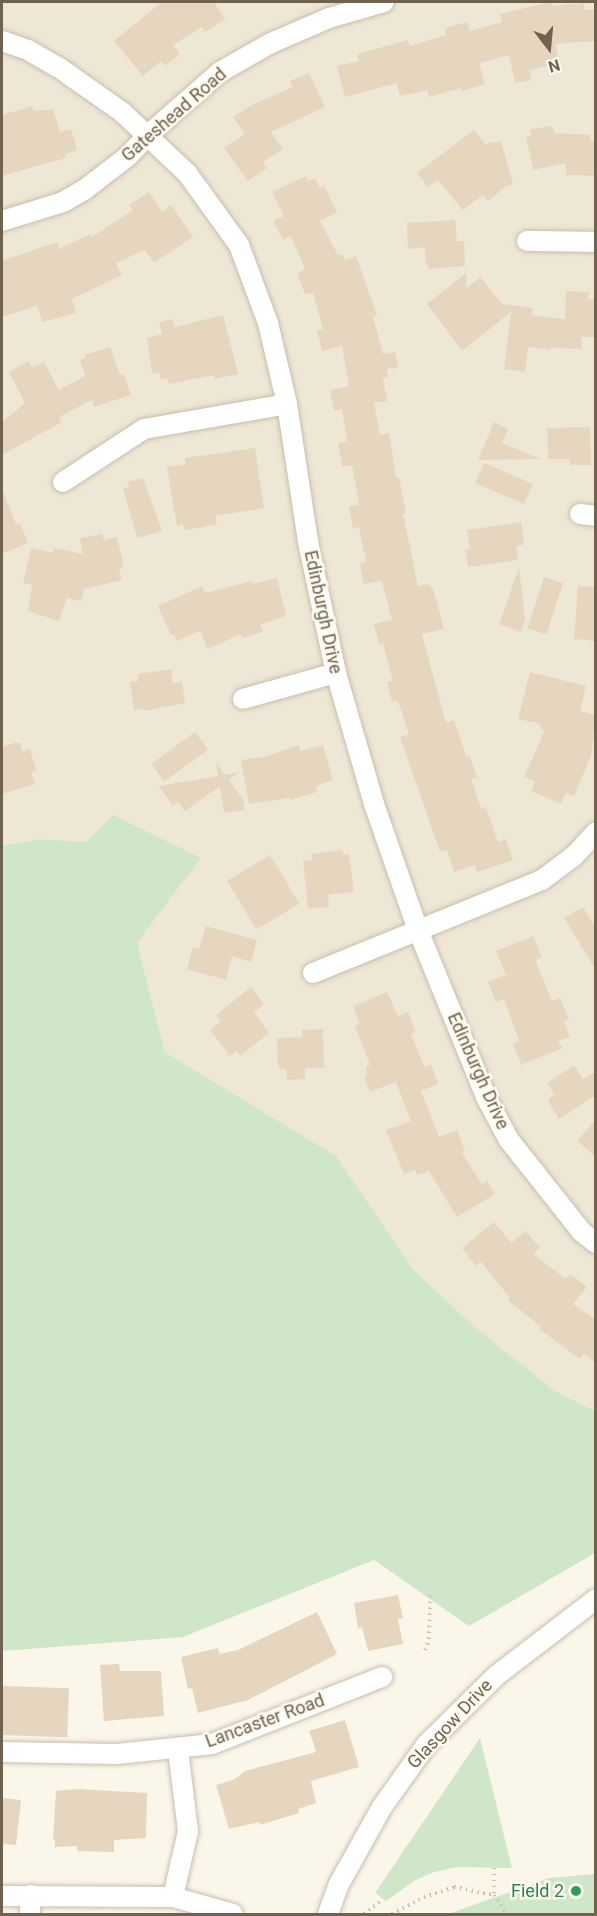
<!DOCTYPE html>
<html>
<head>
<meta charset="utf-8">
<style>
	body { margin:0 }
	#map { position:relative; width:597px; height:1916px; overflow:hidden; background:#faf6e9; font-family:Roboto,sans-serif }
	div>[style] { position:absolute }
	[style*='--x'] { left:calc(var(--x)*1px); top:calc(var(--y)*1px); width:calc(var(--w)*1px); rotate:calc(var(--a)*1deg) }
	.residential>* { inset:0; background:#eee7d5 }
	.green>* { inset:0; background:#d0e6c9 }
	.building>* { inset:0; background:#e7d6bf; transform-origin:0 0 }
	.path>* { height:4px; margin-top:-2px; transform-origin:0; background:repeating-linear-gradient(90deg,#d1bfa7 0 1.5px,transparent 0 6px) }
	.roads { filter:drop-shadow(0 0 2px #c8beae) drop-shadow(0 0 2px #c8beae) }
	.minor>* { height:20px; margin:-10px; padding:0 10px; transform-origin:10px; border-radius:10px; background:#fff }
	.dots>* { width:16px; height:16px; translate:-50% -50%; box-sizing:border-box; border:3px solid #fdfaef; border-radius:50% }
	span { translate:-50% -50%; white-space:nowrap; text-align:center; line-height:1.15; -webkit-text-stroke:5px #fdfaef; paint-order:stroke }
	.street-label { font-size:18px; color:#716250 }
	.leisure-label { font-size:18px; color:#27864d }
	.right { translate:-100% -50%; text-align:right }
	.frame { position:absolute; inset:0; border:3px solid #716250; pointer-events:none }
	.north { position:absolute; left:519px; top:18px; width:60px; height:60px; -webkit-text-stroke:4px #fdfaef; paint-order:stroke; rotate:164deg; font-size:16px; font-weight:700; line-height:24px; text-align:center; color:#716250 }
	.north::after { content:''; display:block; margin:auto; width:21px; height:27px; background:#716250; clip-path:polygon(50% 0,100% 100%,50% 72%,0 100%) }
</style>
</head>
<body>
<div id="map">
	<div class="residential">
		<i style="clip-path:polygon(2px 2px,595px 2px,595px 1411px,555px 1391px,477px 1329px,413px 1269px,336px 1156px,165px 1052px,137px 943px,201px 858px,86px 842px,39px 839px,2px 846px)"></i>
	</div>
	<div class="green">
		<i style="clip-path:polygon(113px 815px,201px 858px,137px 943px,165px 1052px,336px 1156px,413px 1269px,477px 1329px,555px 1391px,595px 1411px,595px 1553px,469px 1626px,374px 1560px,183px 1637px,2px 1651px,2px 846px,39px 839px,86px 842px)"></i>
		<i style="clip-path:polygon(480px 1738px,512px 1868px,458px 1867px,434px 1872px,414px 1881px,386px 1901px,375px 1893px)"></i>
		<i style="clip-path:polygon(595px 1874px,595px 1914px,448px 1914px,549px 1878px)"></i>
	</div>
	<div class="building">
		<i style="clip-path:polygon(162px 2px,214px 2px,225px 19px,205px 32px,202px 27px,173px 45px,180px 54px,165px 66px,161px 61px,143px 76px,114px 41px)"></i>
		<i style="clip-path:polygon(551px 2px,552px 6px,584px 3px,585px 10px,596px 9px,596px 41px,555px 44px,560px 63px,529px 70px,531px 80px,515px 83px,509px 55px,479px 63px,485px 84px,462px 91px,461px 88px,429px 97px,427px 90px,400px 96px,397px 83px,345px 97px,337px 66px,359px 61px,357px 54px,408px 40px,410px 46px,446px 35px,445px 28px,467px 22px,470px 31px,502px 22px,500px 14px)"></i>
		<i style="clip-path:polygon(309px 73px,325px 107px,271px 132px,283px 149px,263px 162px,267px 168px,248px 181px,224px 148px,245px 134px,233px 117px,252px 105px,293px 87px,290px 81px)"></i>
		<i style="clip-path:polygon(32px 106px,34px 111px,53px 109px,60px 132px,71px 129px,77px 150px,65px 154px,66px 158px,2px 176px,2px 115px)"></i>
		<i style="clip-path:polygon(550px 126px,553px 128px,554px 133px,590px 135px,590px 141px,596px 141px,596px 176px,566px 175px,566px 163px,533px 170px,526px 137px,531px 136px,530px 130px)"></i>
		<i style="clip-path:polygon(474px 130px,485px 144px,501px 141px,513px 184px,506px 186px,488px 201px,483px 195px,463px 210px,438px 180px,428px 187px,417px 173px)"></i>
		<i style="clip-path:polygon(306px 176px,308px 181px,315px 178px,320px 188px,324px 186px,337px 212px,320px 221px,338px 255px,342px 254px,345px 260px,356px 256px,377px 315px,373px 316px,383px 354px,395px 352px,398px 368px,387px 369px,388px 377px,383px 378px,387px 401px,374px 403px,380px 435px,389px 433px,396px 478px,399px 477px,406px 514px,403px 514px,418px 586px,427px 584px,433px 588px,444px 629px,422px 634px,446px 723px,454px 720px,466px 756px,469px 755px,477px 777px,471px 779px,481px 808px,486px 807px,498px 842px,506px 839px,513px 860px,477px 872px,475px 865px,454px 872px,447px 850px,440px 852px,400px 737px,409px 734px,398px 701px,392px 702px,387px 682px,393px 681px,383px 644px,379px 645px,374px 624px,392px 620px,382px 581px,364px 584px,360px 564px,366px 562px,359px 527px,353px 528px,349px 506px,359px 505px,352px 465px,342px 467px,338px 443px,347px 441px,342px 409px,334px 411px,330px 390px,349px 386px,342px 346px,322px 351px,317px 331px,323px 329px,313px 293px,305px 294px,297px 274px,305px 269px,291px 236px,283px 240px,273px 221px,284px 216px,272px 192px)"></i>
		<i style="clip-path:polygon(149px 192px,162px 212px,171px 205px,193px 237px,154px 263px,145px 250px,116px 263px,122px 275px,72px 299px,76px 313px,43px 322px,37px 306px,2px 317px,2px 261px,57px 242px,59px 249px,90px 234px,92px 237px,133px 210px,129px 205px)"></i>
		<i style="clip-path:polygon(455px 220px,457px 241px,464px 241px,465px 266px,429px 269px,429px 265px,426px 265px,425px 247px,408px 249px,407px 223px)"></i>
		<i style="clip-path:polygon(466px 273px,467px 288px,480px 277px,502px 304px,533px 308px,532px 315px,565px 319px,566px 291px,589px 292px,588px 299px,596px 299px,596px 337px,581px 337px,582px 349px,550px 348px,550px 350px,528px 347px,525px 372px,504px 369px,511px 312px,462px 351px,427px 304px)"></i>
		<i style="clip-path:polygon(223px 315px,238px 374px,215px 379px,214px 375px,169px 384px,167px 378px,161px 380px,159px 372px,152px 374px,147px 338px,162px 334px,159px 322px,173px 319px,175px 327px)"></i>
		<i style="clip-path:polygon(110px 347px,120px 375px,124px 374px,131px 395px,94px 407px,92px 400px,59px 417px,62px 422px,2px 455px,2px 422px,25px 403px,9px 372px,29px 361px,32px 368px,44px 362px,59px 390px,85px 376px,80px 360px,86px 358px,85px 355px)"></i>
		<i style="clip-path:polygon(494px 422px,508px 429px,502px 443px,541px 459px,478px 460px)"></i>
		<i style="clip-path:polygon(590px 427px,591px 465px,570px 465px,570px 459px,548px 459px,547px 428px)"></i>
		<i style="clip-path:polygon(255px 448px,264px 508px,215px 516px,217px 524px,203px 527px,184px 530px,183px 524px,177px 526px,167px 467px,186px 464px,185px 458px)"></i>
		<i style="left:484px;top:463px;width:53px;height:22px;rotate:23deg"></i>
		<i style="clip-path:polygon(143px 478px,162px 531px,137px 538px,123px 488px,129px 487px,128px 482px)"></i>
		<i style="clip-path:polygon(2px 489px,16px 524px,20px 523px,28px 543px,2px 554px)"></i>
		<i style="clip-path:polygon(521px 522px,524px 544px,516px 547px,518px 560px,468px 567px,465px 549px,470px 549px,467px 530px)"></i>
		<i style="clip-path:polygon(102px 534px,104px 540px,117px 537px,124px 567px,119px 568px,122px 580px,84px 589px,81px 601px,67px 598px,59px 621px,28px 611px,32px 585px,23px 583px,31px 548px,53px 553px,54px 548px,83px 554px,80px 538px)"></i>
		<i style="clip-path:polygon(519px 568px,525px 618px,521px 632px,499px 624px)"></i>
		<i style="left:544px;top:577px;width:20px;height:54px;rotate:18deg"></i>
		<i style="clip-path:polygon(277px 578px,286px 615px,284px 617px,260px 624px,263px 632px,242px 638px,241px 634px,208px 649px,200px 631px,177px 641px,174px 634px,171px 635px,158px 606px,202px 586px,205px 593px,252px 581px,252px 584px)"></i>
		<i style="clip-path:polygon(578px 586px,596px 587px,596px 641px,574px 639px)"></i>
		<i style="clip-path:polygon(171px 669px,173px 683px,182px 682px,185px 703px,144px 711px,144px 708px,134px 710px,130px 682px,138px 681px,138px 674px)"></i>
		<i style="clip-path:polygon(530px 672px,586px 686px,580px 711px,596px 715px,591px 756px,574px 796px,566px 793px,561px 804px,531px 791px,535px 781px,524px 777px,545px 730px,540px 729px,541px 724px,518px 719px)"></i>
		<i style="left:195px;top:732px;width:22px;height:54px;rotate:54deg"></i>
		<i style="clip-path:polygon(14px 743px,20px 743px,22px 751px,30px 749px,36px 771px,31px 772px,35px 784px,2px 794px,2px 747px)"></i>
		<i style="clip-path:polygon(299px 745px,300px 751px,323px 745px,333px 780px,316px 786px,317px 792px,290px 800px,289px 798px,249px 804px,241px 760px,264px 757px)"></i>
		<i style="clip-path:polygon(216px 762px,225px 775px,240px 772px,229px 780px,243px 800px,245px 810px,224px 813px,220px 786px,185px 811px,178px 802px,173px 806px,159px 786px,218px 776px)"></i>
		<i style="clip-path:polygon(343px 850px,343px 855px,349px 854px,354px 892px,328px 895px,329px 907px,308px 909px,303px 861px,312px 860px,311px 854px)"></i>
		<i style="left:270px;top:855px;width:57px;height:50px;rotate:59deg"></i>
		<i style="clip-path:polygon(583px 907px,596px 929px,596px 970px,564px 918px)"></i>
		<i style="clip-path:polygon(206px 926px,257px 940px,251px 962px,232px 956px,226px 980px,187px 969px,193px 947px,199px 949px)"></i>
		<i style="clip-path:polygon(533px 936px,542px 957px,536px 959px,537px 965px,552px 1001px,560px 998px,569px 1019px,564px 1021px,570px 1037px,558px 1041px,563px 1048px,521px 1065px,513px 1043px,519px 1041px,504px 999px,496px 1002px,488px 982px,506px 975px,496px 951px)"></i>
		<i style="clip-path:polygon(251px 987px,264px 1004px,254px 1012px,269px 1033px,240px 1056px,236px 1051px,230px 1056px,210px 1030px,221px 1022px,216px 1015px)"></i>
		<i style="clip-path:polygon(387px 992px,398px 1016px,408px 1012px,416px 1032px,411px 1034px,424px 1067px,431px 1064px,438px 1084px,421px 1091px,439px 1137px,457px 1130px,465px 1151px,462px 1152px,482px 1185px,487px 1181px,495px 1194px,457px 1217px,429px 1171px,417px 1175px,415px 1170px,404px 1174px,386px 1130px,411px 1121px,396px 1082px,370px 1092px,364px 1077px,367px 1076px,366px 1067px,370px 1065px,355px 1026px,360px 1024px,353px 1006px)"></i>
		<i style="clip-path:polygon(323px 1029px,324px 1068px,305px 1068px,305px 1079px,287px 1080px,286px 1069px,281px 1069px,278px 1065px,277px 1038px,302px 1037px,302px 1030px)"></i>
		<i style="clip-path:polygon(574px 1065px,583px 1079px,596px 1071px,596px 1095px,559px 1119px,548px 1101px,554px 1094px,547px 1083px)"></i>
		<i style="clip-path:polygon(596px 1119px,596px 1157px,577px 1141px)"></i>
		<i style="clip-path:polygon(494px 1222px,511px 1243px,526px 1231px,540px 1248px,533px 1254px,566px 1279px,570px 1274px,587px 1287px,573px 1304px,596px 1320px,596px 1363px,584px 1354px,580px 1359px,539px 1329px,541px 1327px,508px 1300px,510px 1298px,481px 1262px,476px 1266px,462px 1248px)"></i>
		<i style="clip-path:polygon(398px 1595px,403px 1618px,398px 1619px,403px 1644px,368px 1651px,362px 1627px,358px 1628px,354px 1603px)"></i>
		<i style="clip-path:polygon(317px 1612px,337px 1654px,248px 1700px,198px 1713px,192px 1688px,188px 1689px,181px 1657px,218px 1648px,220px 1654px,238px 1650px)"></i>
		<i style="clip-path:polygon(119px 1664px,120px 1671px,161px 1671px,164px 1716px,104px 1721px,100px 1665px)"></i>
		<i style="left:2px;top:1686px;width:67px;height:49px;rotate:2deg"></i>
		<i style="clip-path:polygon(345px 1720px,359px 1767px,311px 1781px,316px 1803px,298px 1809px,299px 1813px,260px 1825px,259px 1822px,229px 1829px,216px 1785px,233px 1780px,245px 1771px,313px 1753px,316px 1751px,309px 1731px)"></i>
		<i style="clip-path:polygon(77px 1789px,147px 1793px,146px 1838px,114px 1840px,114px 1852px,77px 1851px,77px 1846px,55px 1847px,55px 1839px,53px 1840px,56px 1791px)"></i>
		<i style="clip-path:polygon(2px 1798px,21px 1800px,16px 1845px,2px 1844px)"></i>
	</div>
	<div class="path">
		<i style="--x:425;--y:1650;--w:12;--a:-70"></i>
		<i style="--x:429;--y:1639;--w:45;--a:-87.5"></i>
		<i style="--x:494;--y:1868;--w:27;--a:90"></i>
		<i style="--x:494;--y:1895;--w:23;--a:56"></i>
		<i style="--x:364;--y:1914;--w:24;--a:-38"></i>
		<i style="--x:392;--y:1914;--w:36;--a:-28"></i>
		<i style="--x:424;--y:1897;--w:32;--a:-18"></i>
		<i style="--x:454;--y:1887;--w:41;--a:11.3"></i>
	</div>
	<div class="roads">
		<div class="minor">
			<i style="--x:2;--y:41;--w:28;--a:19"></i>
			<i style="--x:28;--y:50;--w:34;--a:30"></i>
			<i style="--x:58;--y:67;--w:78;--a:35.1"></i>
			<i style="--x:122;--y:112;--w:89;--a:43.2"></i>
			<i style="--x:187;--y:173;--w:89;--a:54.2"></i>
			<i style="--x:239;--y:245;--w:83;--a:69.6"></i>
			<i style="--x:268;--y:323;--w:83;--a:76.8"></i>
			<i style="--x:287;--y:404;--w:145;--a:81.3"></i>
			<i style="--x:309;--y:547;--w:129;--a:77.9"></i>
			<i style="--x:336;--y:673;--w:136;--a:73.8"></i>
			<i style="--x:374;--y:804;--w:133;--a:70.8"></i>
			<i style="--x:418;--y:930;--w:180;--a:67.8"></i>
			<i style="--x:486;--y:1097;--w:49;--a:61.9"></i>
			<i style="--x:509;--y:1140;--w:117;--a:51.6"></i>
			<i style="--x:582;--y:1232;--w:18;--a:38"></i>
			<i style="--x:2;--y:221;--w:64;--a:-17.3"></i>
			<i style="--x:63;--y:202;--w:24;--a:-30"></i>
			<i style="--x:84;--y:190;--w:54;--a:-37.5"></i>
			<i style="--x:127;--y:157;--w:30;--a:-46"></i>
			<i style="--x:148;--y:135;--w:96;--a:-41.2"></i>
			<i style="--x:220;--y:72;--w:56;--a:-29.7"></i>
			<i style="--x:269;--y:44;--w:65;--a:-23.4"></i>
			<i style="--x:329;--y:18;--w:57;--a:-16.2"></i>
			<i style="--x:527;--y:241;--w:69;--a:0.8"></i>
			<i style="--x:63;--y:482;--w:97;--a:-33.2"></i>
			<i style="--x:144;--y:429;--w:145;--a:-9.9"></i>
			<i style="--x:580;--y:514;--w:16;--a:7"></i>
			<i style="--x:243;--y:699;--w:97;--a:-15.6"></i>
			<i style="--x:313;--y:973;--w:247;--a:-22.1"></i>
			<i style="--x:542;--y:880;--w:39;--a:-37"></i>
			<i style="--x:573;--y:857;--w:34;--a:-47"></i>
			<i style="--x:2;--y:1752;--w:115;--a:1"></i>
			<i style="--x:117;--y:1754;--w:96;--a:-6"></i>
			<i style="--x:212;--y:1744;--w:183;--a:-21.5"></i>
			<i style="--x:2;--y:1896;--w:171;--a:0.3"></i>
			<i style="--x:173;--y:1897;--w:62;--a:15.8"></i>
			<i style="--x:173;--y:1897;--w:68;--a:-77.2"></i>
			<i style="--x:188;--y:1831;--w:83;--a:-97"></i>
			<i style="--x:30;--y:1914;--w:19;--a:-87"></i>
			<i style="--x:328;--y:1914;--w:32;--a:-70"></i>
			<i style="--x:339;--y:1884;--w:88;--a:-60.8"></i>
			<i style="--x:382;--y:1807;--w:77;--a:-54.5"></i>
			<i style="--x:427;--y:1744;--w:98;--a:-44.6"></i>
			<i style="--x:497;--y:1675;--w:125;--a:-37.5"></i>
		</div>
	</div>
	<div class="dots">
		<i style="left:576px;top:1891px;background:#2e9e5b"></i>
	</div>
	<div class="street-label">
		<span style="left:174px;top:115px;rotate:-41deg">Gateshead Road</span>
		<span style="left:323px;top:612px;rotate:78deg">Edinburgh Drive</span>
		<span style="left:478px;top:1071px;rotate:66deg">Edinburgh Drive</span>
		<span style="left:265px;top:1721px;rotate:-20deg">Lancaster Road</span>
		<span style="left:450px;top:1724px;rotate:-47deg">Glasgow Drive</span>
	</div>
	<div class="leisure-label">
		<span class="right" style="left:564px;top:1891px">Field 2</span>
	</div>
	<div class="frame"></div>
	<div class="north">N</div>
</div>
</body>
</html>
